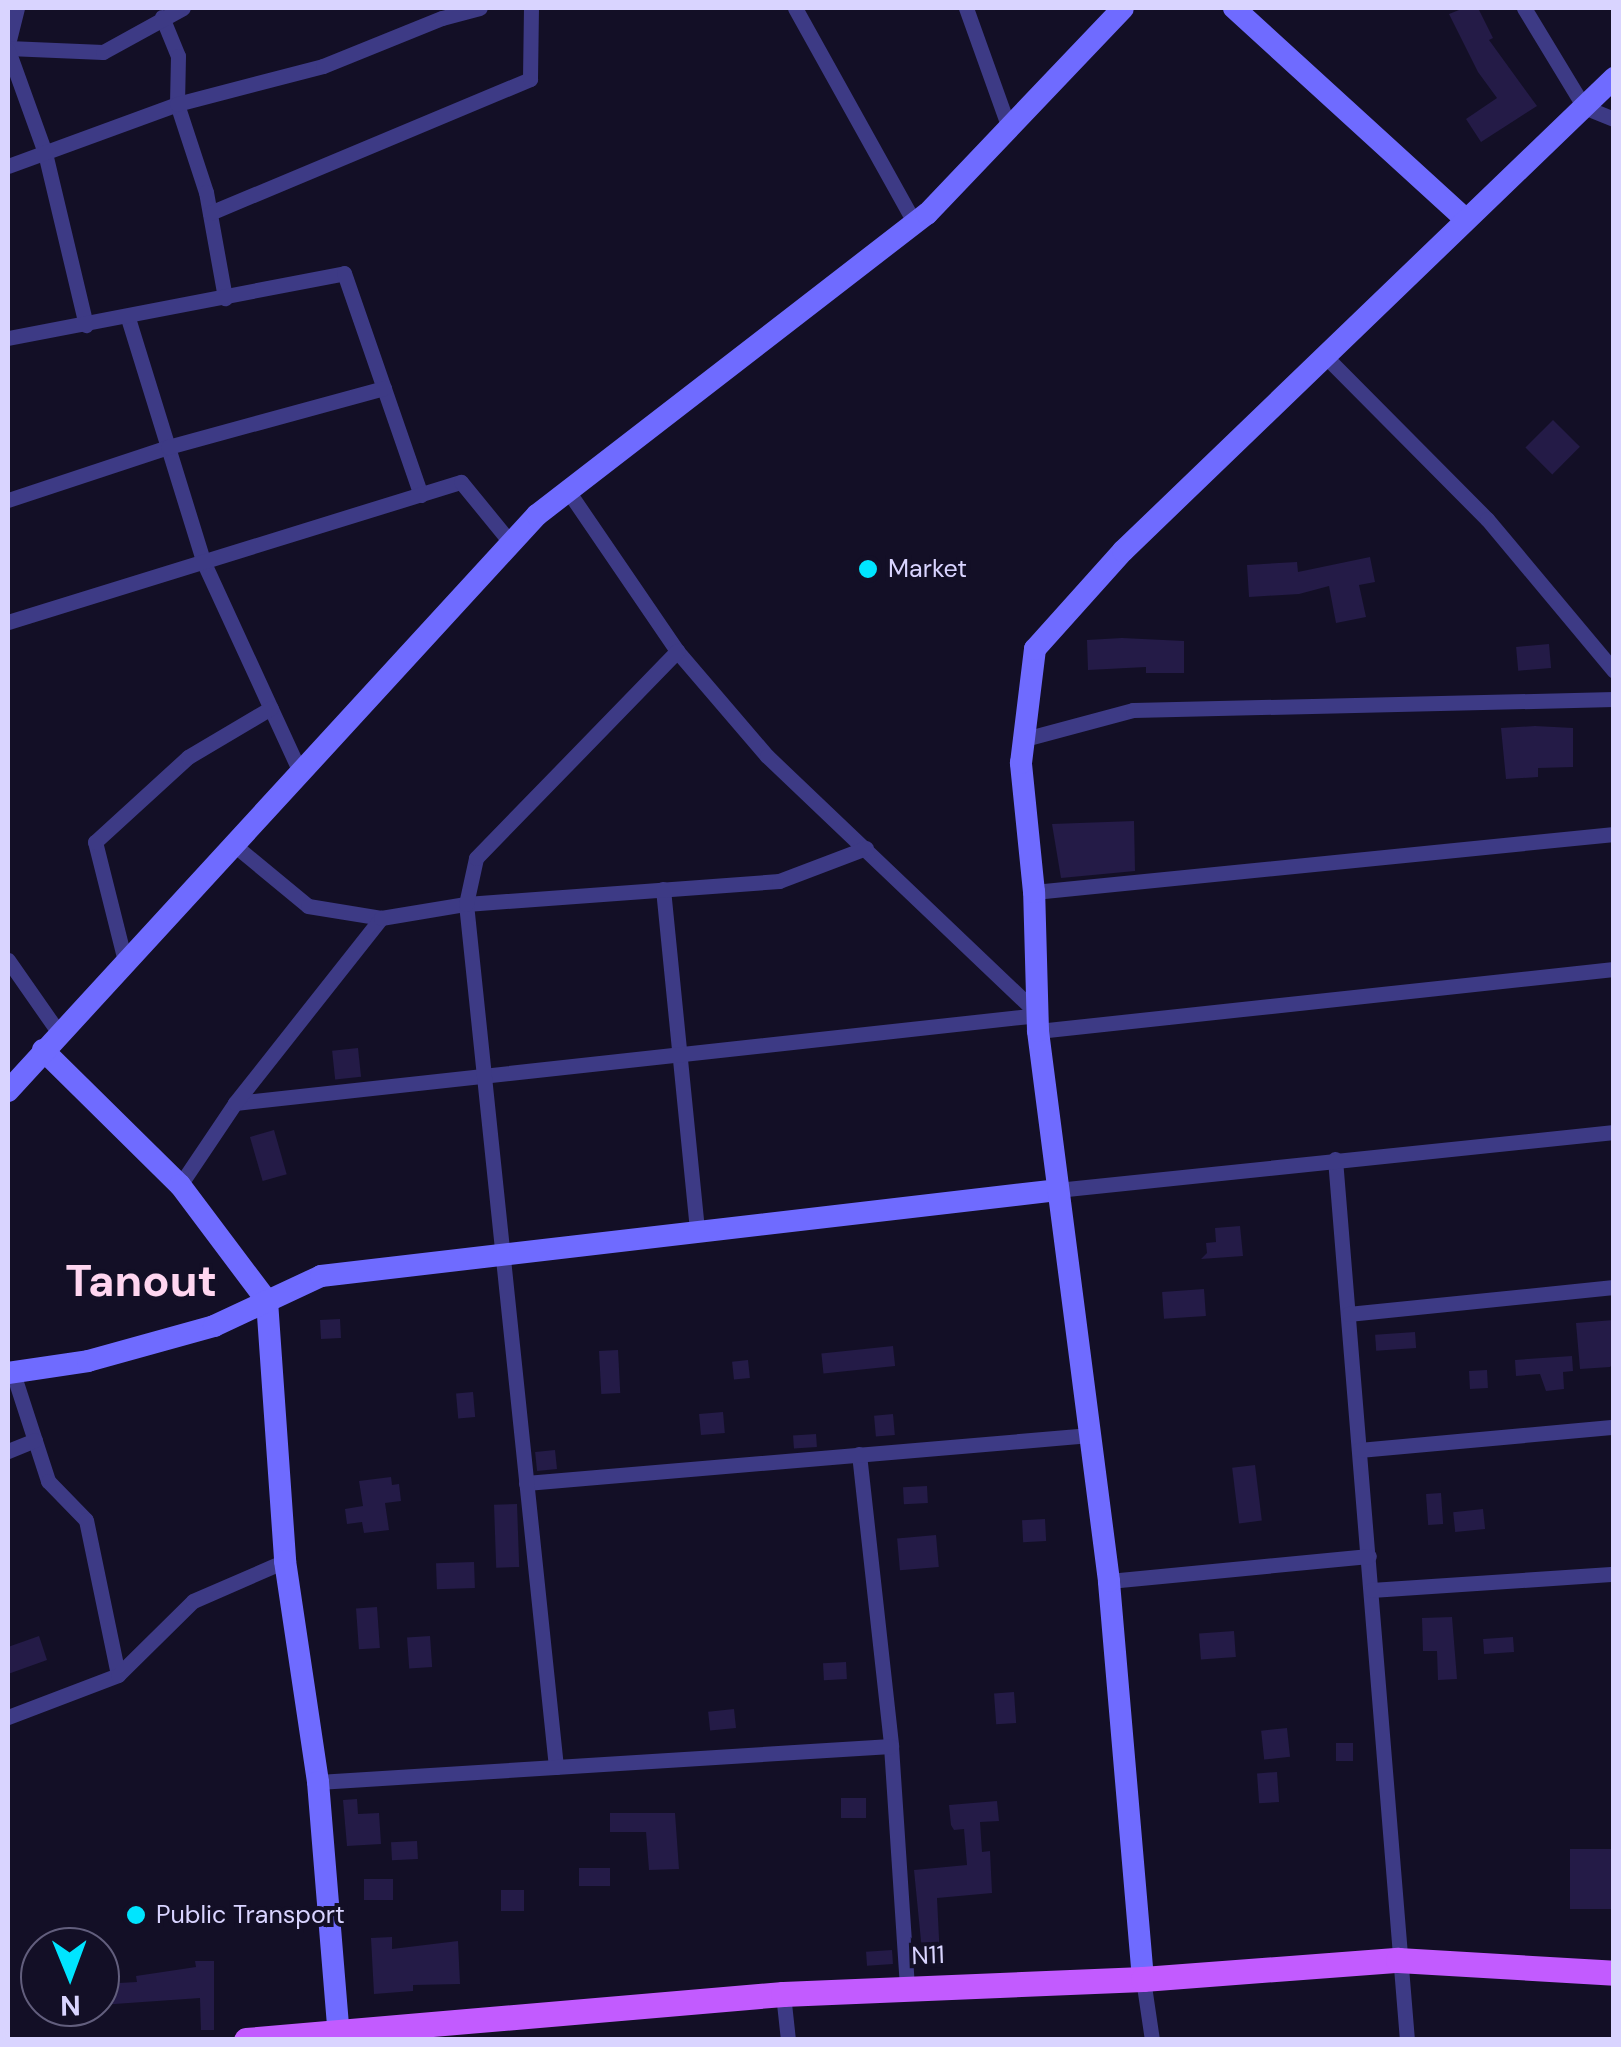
<!DOCTYPE html>
<html>
<head>
<meta charset="utf-8">
<style>
	body { margin:0 }
	#map { position:relative; width:1621px; height:2047px; overflow:hidden; background:#130f26; font-family:"DM Sans",sans-serif }
	div>[style] { position:absolute }
	[style*='--x'] { left:calc(var(--x)*1px); top:calc(var(--y)*1px); width:calc(var(--w)*1px); rotate:calc(var(--a)*1deg) }
	.building>* { inset:0; background:#241b47; transform-origin:0 0 }
	.street>* { height:15px; margin:-7.5px; padding:0 7.5px; transform-origin:7.5px; border-radius:7.5px; background:#3d3a85 }
	.secondary>* { height:22px; margin:-11px; padding:0 11px; transform-origin:11px; border-radius:11px; background:#6f6bff }
	.primary>* { height:25px; margin:-12.5px; padding:0 12.5px; transform-origin:12.5px; border-radius:12.5px; background:#c25bff }
	.dots>* { width:28px; height:28px; translate:-50% -50%; box-sizing:border-box; border:5px solid #130f26; border-radius:50% }
	span { translate:-50% -50%; white-space:nowrap; text-align:center; line-height:1.15; -webkit-text-stroke:8px #130f26; paint-order:stroke }
	.poi-label { font-size:25px; color:#d9d4ff }
	.left { translate:0 -50%; text-align:left }
	.street-label { font-size:25px; color:#d9d4ff }
	.town-label { font-size:45px; color:#ffd6f0; font-weight:700 }
	.frame { position:absolute; inset:0; border:10px solid #d9d4ff; pointer-events:none }
	.north { position:absolute; left:20px; top:1927px; width:100px; height:100px; box-sizing:border-box; background:#130f26; border:2px solid #625e7d; border-radius:50%; rotate:179deg; font-size:28px; font-weight:700; line-height:40px; text-align:center; color:#d9d4ff }
	.north::after { content:''; display:block; margin:auto; width:35px; height:45px; background:#00e5ff; clip-path:polygon(50% 0,100% 100%,50% 72%,0 100%) }
</style>
</head>
<body>
<div id="map">
	<div class="building">
		<i style="clip-path:polygon(1464px 8px,1478px 8px,1493px 38px,1489px 40px,1537px 106px,1481px 142px,1466px 119px,1497px 98px,1478px 72px,1449px 14px)"></i>
		<i style="left:1553px;top:420px;width:38px;height:39px;rotate:45deg"></i>
		<i style="clip-path:polygon(1370px 557px,1375px 582px,1359px 585px,1366px 617px,1336px 623px,1329px 586px,1299px 594px,1249px 597px,1247px 565px,1297px 562px,1298px 572px)"></i>
		<i style="clip-path:polygon(1122px 638px,1184px 641px,1184px 673px,1146px 673px,1146px 667px,1088px 670px,1087px 640px)"></i>
		<i style="left:1549px;top:644px;width:24px;height:33px;rotate:85deg"></i>
		<i style="clip-path:polygon(1535px 726px,1573px 728px,1573px 767px,1538px 768px,1538px 777px,1506px 779px,1501px 728px)"></i>
		<i style="clip-path:polygon(1134px 821px,1135px 871px,1061px 878px,1052px 824px)"></i>
		<i style="left:358px;top:1048px;width:29px;height:26px;rotate:84deg"></i>
		<i style="left:274px;top:1130px;width:46px;height:25px;rotate:74deg"></i>
		<i style="clip-path:polygon(1240px 1226px,1243px 1256px,1201px 1259px,1207px 1253px,1206px 1243px,1216px 1242px,1215px 1228px)"></i>
		<i style="left:1204px;top:1289px;width:27px;height:42px;rotate:86deg"></i>
		<i style="left:340px;top:1319px;width:19px;height:20px;rotate:87deg"></i>
		<i style="clip-path:polygon(1614px 1320px,1614px 1362px,1610px 1367px,1580px 1369px,1576px 1323px)"></i>
		<i style="left:1415px;top:1332px;width:16px;height:40px;rotate:86deg"></i>
		<i style="left:893px;top:1346px;width:20px;height:72px;rotate:84deg"></i>
		<i style="left:618px;top:1350px;width:43px;height:19px;rotate:87deg"></i>
		<i style="clip-path:polygon(1572px 1356px,1573px 1371px,1563px 1372px,1564px 1389px,1546px 1391px,1540px 1374px,1516px 1376px,1515px 1360px)"></i>
		<i style="left:748px;top:1360px;width:18px;height:16px;rotate:84deg"></i>
		<i style="left:1487px;top:1370px;width:18px;height:18px;rotate:87deg"></i>
		<i style="left:473px;top:1392px;width:25px;height:17px;rotate:85deg"></i>
		<i style="left:723px;top:1412px;width:21px;height:24px;rotate:85deg"></i>
		<i style="left:893px;top:1414px;width:21px;height:19px;rotate:85deg"></i>
		<i style="left:816px;top:1434px;width:13px;height:23px;rotate:86deg"></i>
		<i style="left:555px;top:1450px;width:19px;height:20px;rotate:84deg"></i>
		<i style="left:1255px;top:1465px;width:56px;height:23px;rotate:83deg"></i>
		<i style="clip-path:polygon(391px 1477px,392px 1485px,399px 1484px,401px 1501px,385px 1503px,389px 1530px,364px 1533px,362px 1522px,347px 1524px,345px 1509px,363px 1506px,359px 1481px)"></i>
		<i style="left:927px;top:1486px;width:17px;height:24px;rotate:87deg"></i>
		<i style="left:1441px;top:1493px;width:31px;height:15px;rotate:86deg"></i>
		<i style="left:517px;top:1504px;width:63px;height:23px;rotate:88deg"></i>
		<i style="left:1483px;top:1509px;width:20px;height:30px;rotate:84deg"></i>
		<i style="left:1045px;top:1519px;width:22px;height:23px;rotate:87deg"></i>
		<i style="left:936px;top:1535px;width:32px;height:39px;rotate:85deg"></i>
		<i style="left:474px;top:1562px;width:26px;height:38px;rotate:88deg"></i>
		<i style="left:377px;top:1607px;width:41px;height:21px;rotate:86deg"></i>
		<i style="clip-path:polygon(1452px 1617px,1457px 1679px,1438px 1680px,1437px 1651px,1423px 1651px,1422px 1618px)"></i>
		<i style="left:1234px;top:1631px;width:26px;height:35px;rotate:86deg"></i>
		<i style="clip-path:polygon(39px 1636px,47px 1660px,8px 1674px,8px 1647px)"></i>
		<i style="left:430px;top:1636px;width:31px;height:23px;rotate:86deg"></i>
		<i style="left:1513px;top:1637px;width:15px;height:30px;rotate:86deg"></i>
		<i style="left:846px;top:1662px;width:17px;height:23px;rotate:87deg"></i>
		<i style="left:1014px;top:1692px;width:31px;height:20px;rotate:86deg"></i>
		<i style="left:734px;top:1709px;width:19px;height:26px;rotate:84deg"></i>
		<i style="left:1287px;top:1728px;width:29px;height:26px;rotate:84deg"></i>
		<i style="left:1353px;top:1743px;width:18px;height:17px;rotate:90deg"></i>
		<i style="left:1277px;top:1772px;width:30px;height:20px;rotate:86deg"></i>
		<i style="left:841px;top:1798px;width:25px;height:20px"></i>
		<i style="clip-path:polygon(357px 1799px,358px 1814px,379px 1813px,381px 1844px,347px 1846px,343px 1800px)"></i>
		<i style="clip-path:polygon(997px 1801px,999px 1821px,980px 1822px,982px 1852px,990px 1851px,992px 1893px,937px 1898px,940px 1959px,923px 1961px,914px 1870px,967px 1865px,964px 1829px,954px 1830px,951px 1825px,949px 1805px)"></i>
		<i style="clip-path:polygon(610px 1813px,675px 1813px,679px 1869px,649px 1870px,646px 1832px,610px 1832px)"></i>
		<i style="left:417px;top:1841px;width:18px;height:26px;rotate:87deg"></i>
		<i style="left:1614px;top:1849px;width:60px;height:44px;rotate:90deg"></i>
		<i style="left:610px;top:1868px;width:18px;height:31px;rotate:90deg"></i>
		<i style="left:393px;top:1879px;width:21px;height:29px;rotate:90deg"></i>
		<i style="left:501px;top:1890px;width:23px;height:21px"></i>
		<i style="clip-path:polygon(392px 1937px,392px 1949px,458px 1941px,460px 1984px,413px 1985px,413px 1991px,374px 1994px,371px 1938px)"></i>
		<i style="left:892px;top:1950px;width:14px;height:26px;rotate:86deg"></i>
		<i style="clip-path:polygon(195px 1961px,214px 1961px,214px 2030px,201px 2030px,200px 1998px,100px 2005px,100px 1984px,137px 1982px,136px 1976px,196px 1967px)"></i>
	</div>
	<div class="street">
		<i style="--x:795;--y:8;--w:247;--a:60.9"></i>
		<i style="--x:966;--y:8;--w:127;--a:70.3"></i>
		<i style="--x:1524;--y:8;--w:116;--a:58.8"></i>
		<i style="--x:1584;--y:107;--w:32;--a:22"></i>
		<i style="--x:162;--y:17;--w:42;--a:67.7"></i>
		<i style="--x:178;--y:56;--w:48;--a:91.2"></i>
		<i style="--x:177;--y:104;--w:93;--a:71.8"></i>
		<i style="--x:206;--y:192;--w:108;--a:79.8"></i>
		<i style="--x:8;--y:44;--w:37;--a:-76"></i>
		<i style="--x:8;--y:48;--w:95;--a:2.4"></i>
		<i style="--x:103;--y:52;--w:91;--a:-28.8"></i>
		<i style="--x:8;--y:50;--w:109;--a:70.2"></i>
		<i style="--x:45;--y:153;--w:177;--a:76.6"></i>
		<i style="--x:8;--y:166;--w:180;--a:-20.1"></i>
		<i style="--x:177;--y:104;--w:151;--a:-14.6"></i>
		<i style="--x:323;--y:66;--w:128;--a:-22"></i>
		<i style="--x:442;--y:18;--w:39;--a:-15"></i>
		<i style="--x:210;--y:213;--w:347;--a:-22.7"></i>
		<i style="--x:530;--y:79;--w:71;--a:-89.2"></i>
		<i style="--x:128;--y:318;--w:254;--a:72.8"></i>
		<i style="--x:203;--y:561;--w:232;--a:65.3"></i>
		<i style="--x:8;--y:338;--w:342;--a:-10.9"></i>
		<i style="--x:344;--y:273;--w:235;--a:70.9"></i>
		<i style="--x:1325;--y:356;--w:230;--a:45.2"></i>
		<i style="--x:1487;--y:519;--w:198;--a:50.1"></i>
		<i style="--x:568;--y:491;--w:194;--a:55.7"></i>
		<i style="--x:677;--y:651;--w:138;--a:49.4"></i>
		<i style="--x:767;--y:756;--w:376;--a:43.6"></i>
		<i style="--x:8;--y:500;--w:169;--a:-18.3"></i>
		<i style="--x:168;--y:447;--w:224;--a:-15.3"></i>
		<i style="--x:8;--y:622;--w:474;--a:-17.2"></i>
		<i style="--x:461;--y:482;--w:79;--a:50.7"></i>
		<i style="--x:1021;--y:740;--w:116;--a:-15"></i>
		<i style="--x:1133;--y:710;--w:481;--a:-1.3"></i>
		<i style="--x:233;--y:844;--w:97;--a:39.6"></i>
		<i style="--x:308;--y:906;--w:74;--a:9.3"></i>
		<i style="--x:663;--y:889;--w:344;--a:84.3"></i>
		<i style="--x:1034;--y:892;--w:583;--a:-5.71"></i>
		<i style="--x:8;--y:960;--w:89;--a:55.1"></i>
		<i style="--x:125;--y:961;--w:123;--a:-104.1"></i>
		<i style="--x:95;--y:842;--w:126;--a:-42.4"></i>
		<i style="--x:188;--y:757;--w:96;--a:-30.6"></i>
		<i style="--x:1038;--y:1031;--w:579;--a:-6.14"></i>
		<i style="--x:235;--y:1103;--w:809;--a:-6.25"></i>
		<i style="--x:1335;--y:1159;--w:884;--a:85.33"></i>
		<i style="--x:180;--y:1185;--w:99;--a:-56.1"></i>
		<i style="--x:235;--y:1103;--w:236;--a:-51.7"></i>
		<i style="--x:381;--y:918;--w:86;--a:-9.4"></i>
		<i style="--x:466;--y:904;--w:314;--a:-4.2"></i>
		<i style="--x:779;--y:881;--w:93;--a:-20.8"></i>
		<i style="--x:1057;--y:1190;--w:560;--a:-5.94"></i>
		<i style="--x:1348;--y:1314;--w:267;--a:-5.8"></i>
		<i style="--x:13;--y:1373;--w:114;--a:72"></i>
		<i style="--x:48;--y:1481;--w:54;--a:45.7"></i>
		<i style="--x:86;--y:1520;--w:158;--a:78.3"></i>
		<i style="--x:1359;--y:1450;--w:256;--a:-5.2"></i>
		<i style="--x:8;--y:1451;--w:29;--a:-22"></i>
		<i style="--x:859;--y:1454;--w:294;--a:83.7"></i>
		<i style="--x:891;--y:1746;--w:242;--a:86.2"></i>
		<i style="--x:526;--y:1483;--w:566;--a:-4.86"></i>
		<i style="--x:1109;--y:1581;--w:261;--a:-5.5"></i>
		<i style="--x:1371;--y:1590;--w:244;--a:-3.8"></i>
		<i style="--x:8;--y:1717;--w:118;--a:-20.9"></i>
		<i style="--x:118;--y:1675;--w:105;--a:-44.6"></i>
		<i style="--x:193;--y:1601;--w:100;--a:-23.5"></i>
		<i style="--x:556;--y:1767;--w:868;--a:-95.95"></i>
		<i style="--x:466;--y:904;--w:47;--a:-77.7"></i>
		<i style="--x:476;--y:858;--w:289;--a:-45.8"></i>
		<i style="--x:318;--y:1782;--w:574;--a:-3.6"></i>
		<i style="--x:1143;--y:1979;--w:62;--a:81.6"></i>
		<i style="--x:783;--y:1994;--w:46;--a:83.8"></i>
	</div>
	<div class="secondary">
		<i style="--x:1234;--y:8;--w:314;--a:42.4"></i>
		<i style="--x:43;--y:1050;--w:192;--a:44.6"></i>
		<i style="--x:180;--y:1185;--w:145;--a:53.1"></i>
		<i style="--x:267;--y:1301;--w:261;--a:86"></i>
		<i style="--x:285;--y:1561;--w:223;--a:81.5"></i>
		<i style="--x:318;--y:1782;--w:259;--a:85.3"></i>
		<i style="--x:8;--y:1091;--w:782;--a:-47.44"></i>
		<i style="--x:537;--y:515;--w:493;--a:-37.7"></i>
		<i style="--x:927;--y:214;--w:284;--a:-46.4"></i>
		<i style="--x:8;--y:1373;--w:81;--a:-8.5"></i>
		<i style="--x:88;--y:1361;--w:131;--a:-15.5"></i>
		<i style="--x:214;--y:1326;--w:118;--a:-25"></i>
		<i style="--x:321;--y:1276;--w:741;--a:-6.66"></i>
		<i style="--x:1143;--y:1979;--w:399;--a:-94.9"></i>
		<i style="--x:1109;--y:1581;--w:555;--a:-97.36"></i>
		<i style="--x:1038;--y:1031;--w:139;--a:-91.6"></i>
		<i style="--x:1034;--y:892;--w:130;--a:-95.8"></i>
		<i style="--x:1021;--y:763;--w:115;--a:-83"></i>
		<i style="--x:1035;--y:649;--w:132;--a:-48.1"></i>
		<i style="--x:1123;--y:551;--w:682;--a:-43.93"></i>
	</div>
	<div class="primary">
		<i style="--x:246;--y:2040;--w:539;--a:-4.9"></i>
		<i style="--x:783;--y:1994;--w:360;--a:-2.4"></i>
		<i style="--x:1143;--y:1979;--w:256;--a:-4.3"></i>
		<i style="--x:1398;--y:1960;--w:216;--a:3.4"></i>
	</div>
	<div class="dots">
		<i style="left:868px;top:569px;background:#00e5ff"></i>
		<i style="left:136px;top:1915px;background:#00e5ff"></i>
	</div>
	<div class="poi-label">
		<span class="left" style="left:888px;top:569px">Market</span>
		<span class="left" style="left:156px;top:1915px">Public Transport</span>
	</div>
	<div class="street-label">
		<span style="left:928px;top:1956px;rotate:-2deg">N11</span>
	</div>
	<div class="town-label">
		<span style="left:141px;top:1281px">Tanout</span>
	</div>
	<div class="frame"></div>
	<div class="north">N</div>
</div>
</body>
</html>
